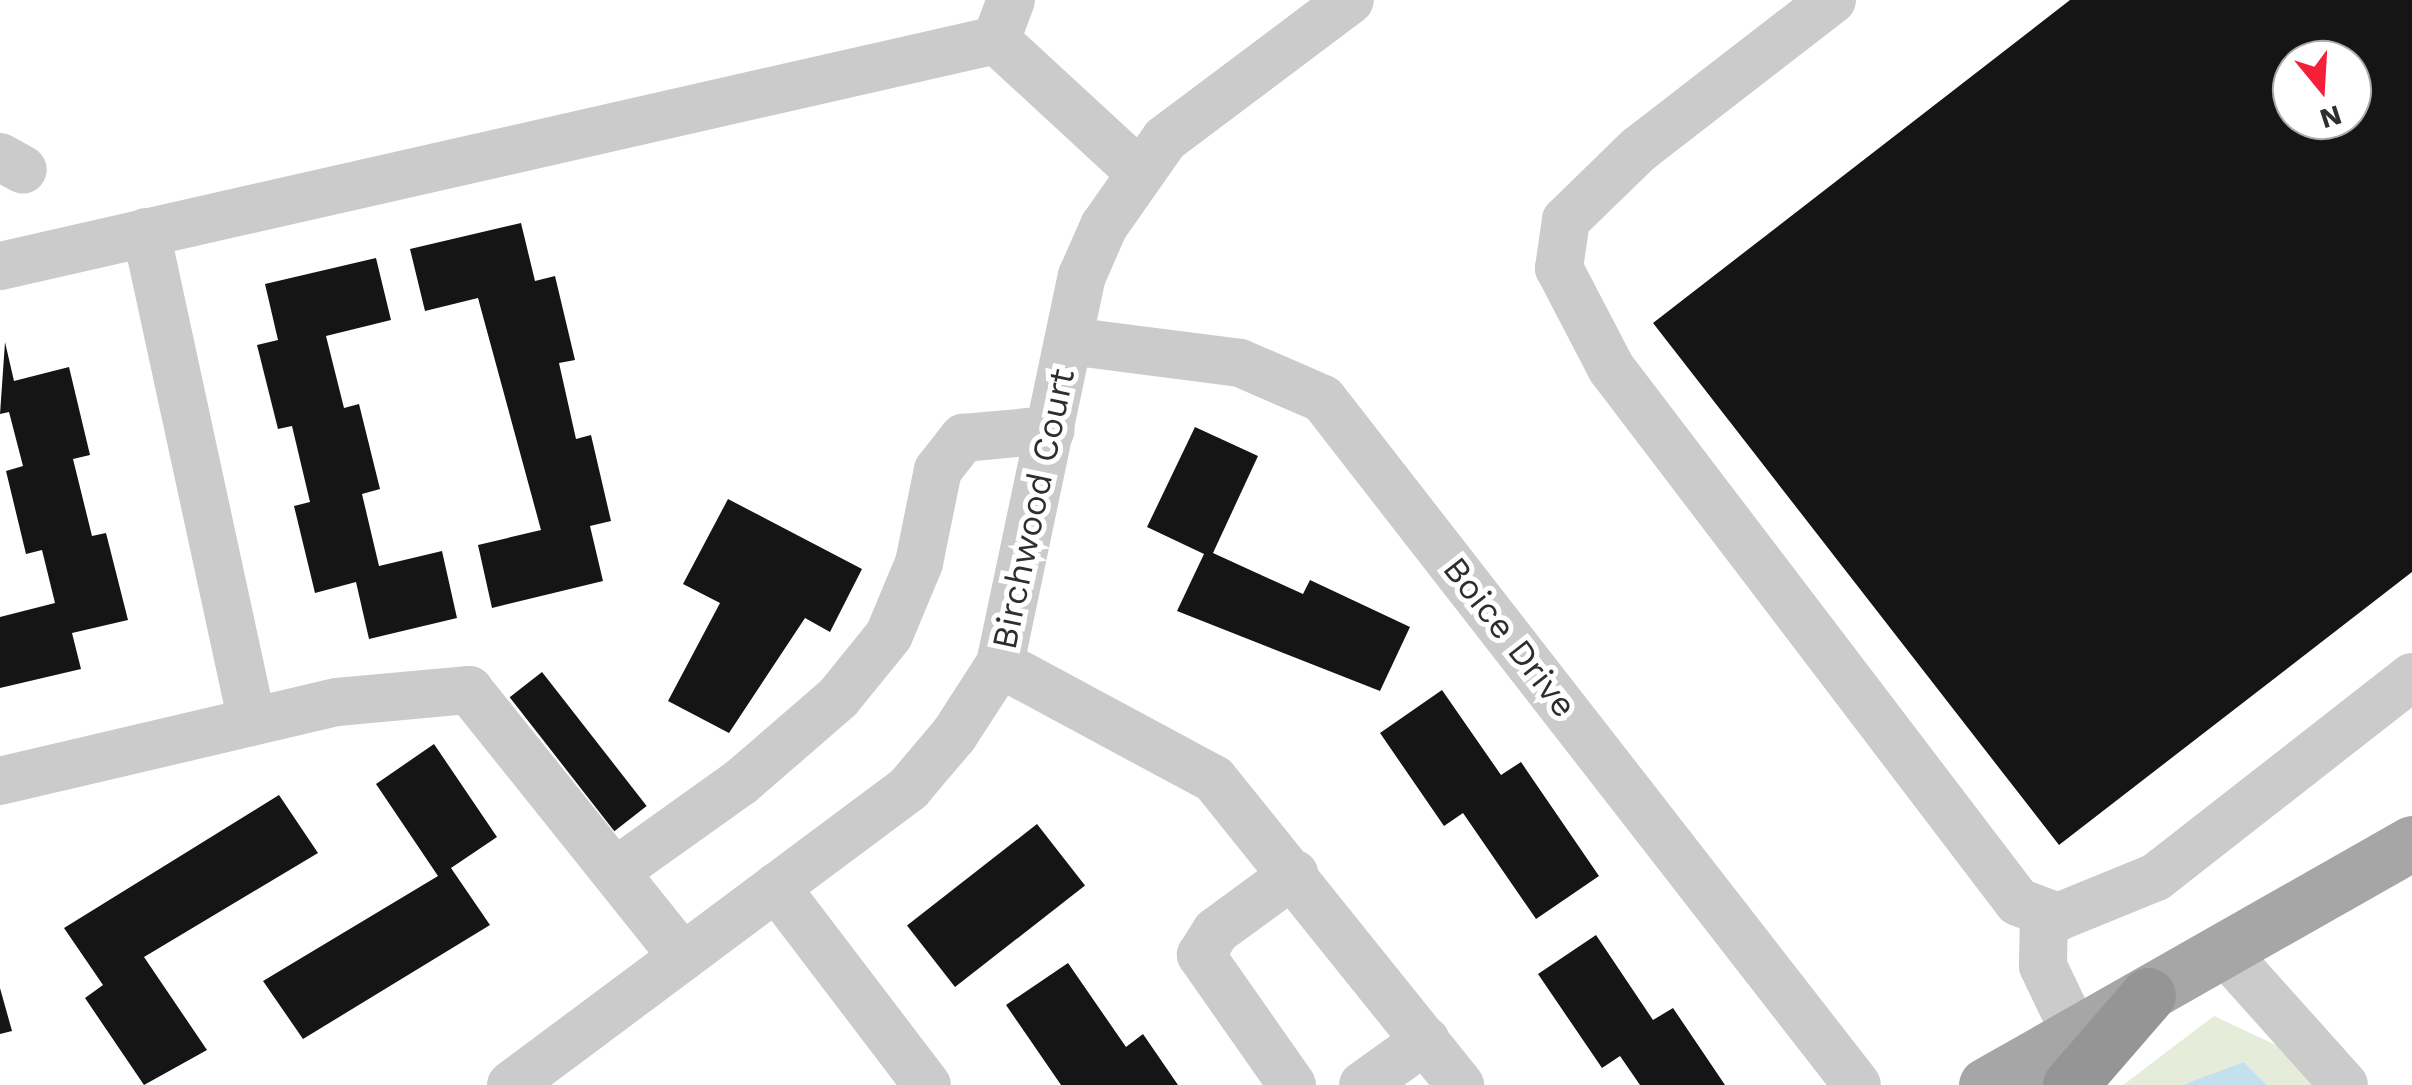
<!DOCTYPE html>
<html>
<head>
<meta charset="utf-8">
<style>
	body { margin:0 }
	#map { position:relative; width:2412px; height:1085px; overflow:hidden; background:#fff; font-family:"Work Sans",sans-serif }
	div>[style] { position:absolute }
	[style*='--x'] { left:calc(var(--x)*1px); top:calc(var(--y)*1px); width:calc(var(--w)*1px); rotate:calc(var(--a)*1deg) }
	.green>* { inset:0; background:#e5edda }
	.water>* { inset:0; background:#c4e0ef }
	.building>* { inset:0; background:#151515; transform-origin:0 0 }
	.minor>* { height:48px; margin:-24px; padding:0 24px; transform-origin:24px; border-radius:24px; background:#cbcbcb }
	.major>* { height:55px; margin:-27.5px; padding:0 27.5px; transform-origin:27.5px; border-radius:27.5px; background:#a6a6a6 }
	.highway>* { height:55px; margin:-27.5px; padding:0 27.5px; transform-origin:27.5px; border-radius:27.5px; background:#959595 }
	span { translate:-50% -50%; white-space:nowrap; text-align:center; line-height:1.15; -webkit-text-stroke:10px #fff; paint-order:stroke }
	.street-label { font-size:35px; color:#2e2e2e }
	.north { position:absolute; left:2272px; top:40px; width:100px; height:100px; box-sizing:border-box; background:#fff; border:2px solid #ababab; border-radius:50%; rotate:162deg; font-size:28px; font-weight:700; line-height:40px; text-align:center; color:#2e2e2e }
	.north::after { content:''; display:block; margin:auto; width:35px; height:45px; background:#f61f39; clip-path:polygon(50% 0,100% 100%,50% 72%,0 100%) }
</style>
</head>
<body>
<div id="map">
	<div class="green">
		<i style="clip-path:polygon(2214px 1016px,2299px 1056px,2322px 1085px,2267px 1085px,2244px 1062px,2185px 1085px,2123px 1085px)"></i>
	</div>
	<div class="water">
		<i style="clip-path:polygon(2244px 1062px,2267px 1085px,2185px 1085px,2195px 1080px)"></i>
	</div>
	<div class="building">
		<i style="clip-path:polygon(evenodd,2070px 0,2412px 0,2412px 572px,2059px 845px,1653px 323px,2070px 0,2292px 60px,2352px 60px,2352px 120px,2292px 120px,2292px 60px)"></i>
		<i style="clip-path:polygon(521px 223px,535px 281px,555px 276px,575px 360px,559px 363px,576px 439px,591px 435px,611px 521px,590px 526px,603px 581px,492px 608px,478px 545px,541px 530px,478px 298px,425px 311px,410px 249px)"></i>
		<i style="clip-path:polygon(376px 258px,391px 320px,326px 336px,344px 408px,359px 404px,380px 489px,362px 494px,379px 566px,442px 551px,457px 618px,369px 639px,356px 582px,315px 593px,294px 506px,310px 502px,292px 426px,278px 429px,257px 345px,278px 340px,265px 284px)"></i>
		<i style="clip-path:polygon(5px 342px,14px 381px,69px 367px,90px 455px,73px 459px,92px 536px,106px 533px,128px 620px,72px 633px,81px 669px,0 688px,0 617px,55px 603px,42px 550px,26px 554px,6px 471px,23px 466px,9px 412px,0 414px)"></i>
		<i style="clip-path:polygon(1195px 427px,1258px 456px,1213px 553px,1303px 594px,1310px 580px,1410px 627px,1380px 691px,1177px 611px,1204px 554px,1147px 527px)"></i>
		<i style="clip-path:polygon(728px 499px,862px 569px,830px 632px,805px 618px,729px 733px,668px 701px,720px 603px,683px 584px)"></i>
		<i style="left:542px;top:672px;width:170px;height:41px;rotate:52deg"></i>
		<i style="clip-path:polygon(1442px 690px,1501px 775px,1521px 762px,1599px 876px,1536px 919px,1463px 813px,1444px 826px,1380px 733px)"></i>
		<i style="clip-path:polygon(434px 744px,497px 837px,451px 868px,490px 925px,303px 1039px,263px 981px,438px 876px,376px 784px)"></i>
		<i style="clip-path:polygon(279px 795px,318px 853px,144px 957px,207px 1050px,144px 1085px,85px 998px,103px 985px,64px 928px)"></i>
		<i style="left:1037px;top:824px;width:78px;height:165px;rotate:52deg"></i>
		<i style="clip-path:polygon(1596px 935px,1653px 1020px,1673px 1008px,1725px 1085px,1640px 1085px,1620px 1056px,1602px 1068px,1538px 974px)"></i>
		<i style="clip-path:polygon(1068px 963px,1126px 1047px,1143px 1034px,1178px 1085px,1061px 1085px,1006px 1005px)"></i>
		<i style="clip-path:polygon(0 988px,12px 1031px,0 1034px)"></i>
	</div>
	<div class="minor">
		<i style="--x:1011;--y:0;--w:43;--a:110.6"></i>
		<i style="--x:996;--y:40;--w:195;--a:42.7"></i>
		<i style="--x:1832;--y:0;--w:244;--a:142.3"></i>
		<i style="--x:1639;--y:149;--w:102;--a:135.8"></i>
		<i style="--x:1566;--y:220;--w:49;--a:98.3"></i>
		<i style="--x:1559;--y:268;--w:113;--a:62.5"></i>
		<i style="--x:1611;--y:368;--w:671;--a:52.69"></i>
		<i style="--x:2018;--y:902;--w:43;--a:20.6"></i>
		<i style="--x:2058;--y:917;--w:106;--a:-22.2"></i>
		<i style="--x:2156;--y:877;--w:325;--a:-38"></i>
		<i style="--x:0;--y:157;--w:26;--a:29"></i>
		<i style="--x:146;--y:232;--w:501;--a:77.79"></i>
		<i style="--x:0;--y:266;--w:1021;--a:-12.78"></i>
		<i style="--x:1069;--y:341;--w:172;--a:7.3"></i>
		<i style="--x:1240;--y:363;--w:90;--a:23.4"></i>
		<i style="--x:1323;--y:399;--w:869;--a:52.1"></i>
		<i style="--x:1000;--y:664;--w:243;--a:28.3"></i>
		<i style="--x:1214;--y:779;--w:393;--a:51.2"></i>
		<i style="--x:0;--y:781;--w:346;--a:-13.2"></i>
		<i style="--x:337;--y:702;--w:133;--a:-5.2"></i>
		<i style="--x:469;--y:690;--w:342;--a:51.3"></i>
		<i style="--x:616;--y:871;--w:153;--a:-35.5"></i>
		<i style="--x:741;--y:782;--w:128;--a:-40.9"></i>
		<i style="--x:838;--y:698;--w:81;--a:-51"></i>
		<i style="--x:889;--y:635;--w:78;--a:-67.4"></i>
		<i style="--x:919;--y:563;--w:95;--a:-78.5"></i>
		<i style="--x:938;--y:470;--w:41;--a:-52"></i>
		<i style="--x:963;--y:438;--w:88;--a:-5.2"></i>
		<i style="--x:776;--y:887;--w:249;--a:52.7"></i>
		<i style="--x:2044;--y:912;--w:54;--a:91.1"></i>
		<i style="--x:2043;--y:966;--w:72;--a:64.5"></i>
		<i style="--x:2223;--y:950;--w:181;--a:48.1"></i>
		<i style="--x:511;--y:1085;--w:497;--a:-36.7"></i>
		<i style="--x:909;--y:788;--w:70;--a:-49.7"></i>
		<i style="--x:954;--y:735;--w:85;--a:-57.1"></i>
		<i style="--x:1000;--y:664;--w:397;--a:-78.1"></i>
		<i style="--x:1082;--y:276;--w:55;--a:-66.3"></i>
		<i style="--x:1104;--y:226;--w:106;--a:-55"></i>
		<i style="--x:1165;--y:139;--w:231;--a:-36.9"></i>
		<i style="--x:1292;--y:1085;--w:159;--a:-125"></i>
		<i style="--x:1201;--y:955;--w:28;--a:-58"></i>
		<i style="--x:1216;--y:931;--w:97;--a:-36.2"></i>
		<i style="--x:1363;--y:1085;--w:77;--a:-35.5"></i>
	</div>
	<div class="major">
		<i style="--x:1986;--y:1085;--w:490;--a:-29.6"></i>
	</div>
	<div class="highway">
		<i style="--x:2070;--y:1085;--w:119;--a:-49.1"></i>
	</div>
	<div class="street-label">
		<span style="left:1033px;top:509px;rotate:-78deg">Birchwood Court</span>
		<span style="left:1510px;top:637px;rotate:52deg">Boice Drive</span>
	</div>
	<div class="north">N</div>
</div>
</body>
</html>
